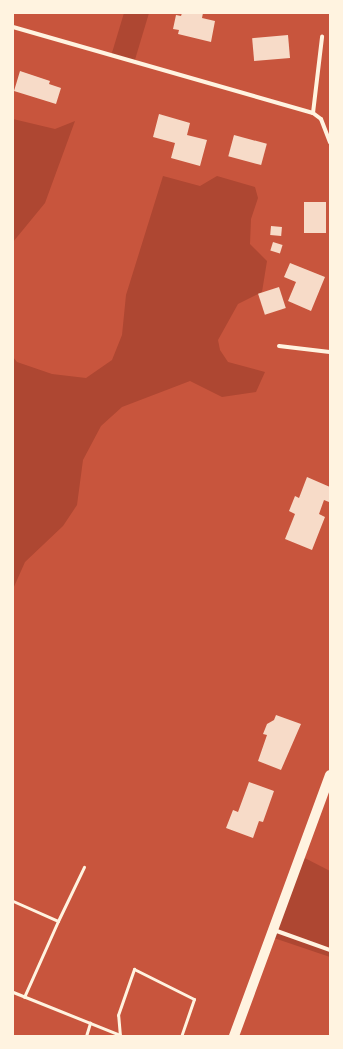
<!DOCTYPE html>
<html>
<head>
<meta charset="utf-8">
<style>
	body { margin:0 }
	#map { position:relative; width:343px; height:1049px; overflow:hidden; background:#c8553d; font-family:"Archivo Narrow",sans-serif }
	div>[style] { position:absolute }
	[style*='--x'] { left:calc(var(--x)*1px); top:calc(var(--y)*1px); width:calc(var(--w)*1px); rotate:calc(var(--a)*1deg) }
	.green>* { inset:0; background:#ae4732 }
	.building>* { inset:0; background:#f7dbc8; transform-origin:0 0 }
	.service>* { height:3px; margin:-1.5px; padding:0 1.5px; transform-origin:1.5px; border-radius:1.5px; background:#fff3e0 }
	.minor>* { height:4px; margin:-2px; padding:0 2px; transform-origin:2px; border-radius:2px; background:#fff3e0 }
	.primary>* { height:10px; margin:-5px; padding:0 5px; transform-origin:5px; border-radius:5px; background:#fff3e0 }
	span { translate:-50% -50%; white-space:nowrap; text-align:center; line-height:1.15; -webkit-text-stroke:4px #fff3e0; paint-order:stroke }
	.frame { position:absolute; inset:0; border:14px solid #fff3e0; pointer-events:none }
</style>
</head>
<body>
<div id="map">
	<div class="green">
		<i style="clip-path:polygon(124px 13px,149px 13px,134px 63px,111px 56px)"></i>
		<i style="clip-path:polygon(13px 119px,55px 129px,75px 121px,45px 203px,13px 242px)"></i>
		<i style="clip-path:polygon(163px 176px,200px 186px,217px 176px,255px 187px,258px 198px,251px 219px,250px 244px,267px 261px,262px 292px,238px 304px,218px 340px,220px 350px,228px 362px,265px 372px,256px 392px,222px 397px,190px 381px,122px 407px,101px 426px,83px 460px,77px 505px,63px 526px,25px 562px,13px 589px,13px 357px,17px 362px,52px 374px,86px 378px,112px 360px,122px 335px,126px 295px)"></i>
		<i style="clip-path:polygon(297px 854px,330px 871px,330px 957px,268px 936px)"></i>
	</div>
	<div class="building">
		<i style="clip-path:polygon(182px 13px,203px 13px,202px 18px,215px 21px,211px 42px,178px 34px,179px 30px,173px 29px,176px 15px,181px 16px)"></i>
		<i style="left:288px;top:35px;width:23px;height:36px;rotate:85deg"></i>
		<i style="clip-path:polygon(20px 71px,50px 81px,49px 84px,61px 88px,56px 104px,14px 91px)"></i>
		<i style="clip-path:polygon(159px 114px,190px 123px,187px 135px,207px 140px,200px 166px,171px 158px,175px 143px,153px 137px)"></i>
		<i style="left:234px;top:135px;width:34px;height:22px;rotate:15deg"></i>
		<i style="left:326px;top:202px;width:31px;height:22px;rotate:90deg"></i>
		<i style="left:271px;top:226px;width:11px;height:9px;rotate:5deg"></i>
		<i style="left:273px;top:242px;width:10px;height:9px;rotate:17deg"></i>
		<i style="clip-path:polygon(290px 263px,325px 277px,311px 311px,288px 301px,296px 282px,284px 277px)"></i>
		<i style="left:279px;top:287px;width:22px;height:22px;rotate:72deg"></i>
		<i style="clip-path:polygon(307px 477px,330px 487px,330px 499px,329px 502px,324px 500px,319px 514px,325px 517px,312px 550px,285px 539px,295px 514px,289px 511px,295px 496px,299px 498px)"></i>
		<i style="clip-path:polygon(276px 715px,301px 724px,281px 770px,258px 761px,267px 735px,263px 734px,267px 724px,274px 720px)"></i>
		<i style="clip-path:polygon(249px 782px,274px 791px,263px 822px,259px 821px,253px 838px,226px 828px,233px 810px,238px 812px)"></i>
	</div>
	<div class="service">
		<i style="--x:13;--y:901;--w:49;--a:24"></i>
		<i style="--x:58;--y:921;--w:83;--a:114.1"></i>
		<i style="--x:58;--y:921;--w:60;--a:-64.3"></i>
		<i style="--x:13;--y:992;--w:115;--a:21.9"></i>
		<i style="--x:86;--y:1036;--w:14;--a:-73"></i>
		<i style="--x:120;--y:1036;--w:21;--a:-95"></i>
		<i style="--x:118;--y:1015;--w:49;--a:-70.8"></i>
		<i style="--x:134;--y:969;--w:67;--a:26.6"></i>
		<i style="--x:194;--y:999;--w:39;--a:109"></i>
	</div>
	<div class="minor">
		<i style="--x:13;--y:27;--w:312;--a:16"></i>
		<i style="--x:313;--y:113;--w:10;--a:37"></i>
		<i style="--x:321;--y:119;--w:25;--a:69"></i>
		<i style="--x:313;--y:113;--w:77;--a:-83.2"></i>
		<i style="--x:279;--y:346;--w:51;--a:6.7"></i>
		<i style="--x:274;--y:930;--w:59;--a:19.7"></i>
	</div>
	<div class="primary">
		<i style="--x:234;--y:1036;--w:278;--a:-69.8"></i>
	</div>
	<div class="frame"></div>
</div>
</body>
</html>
